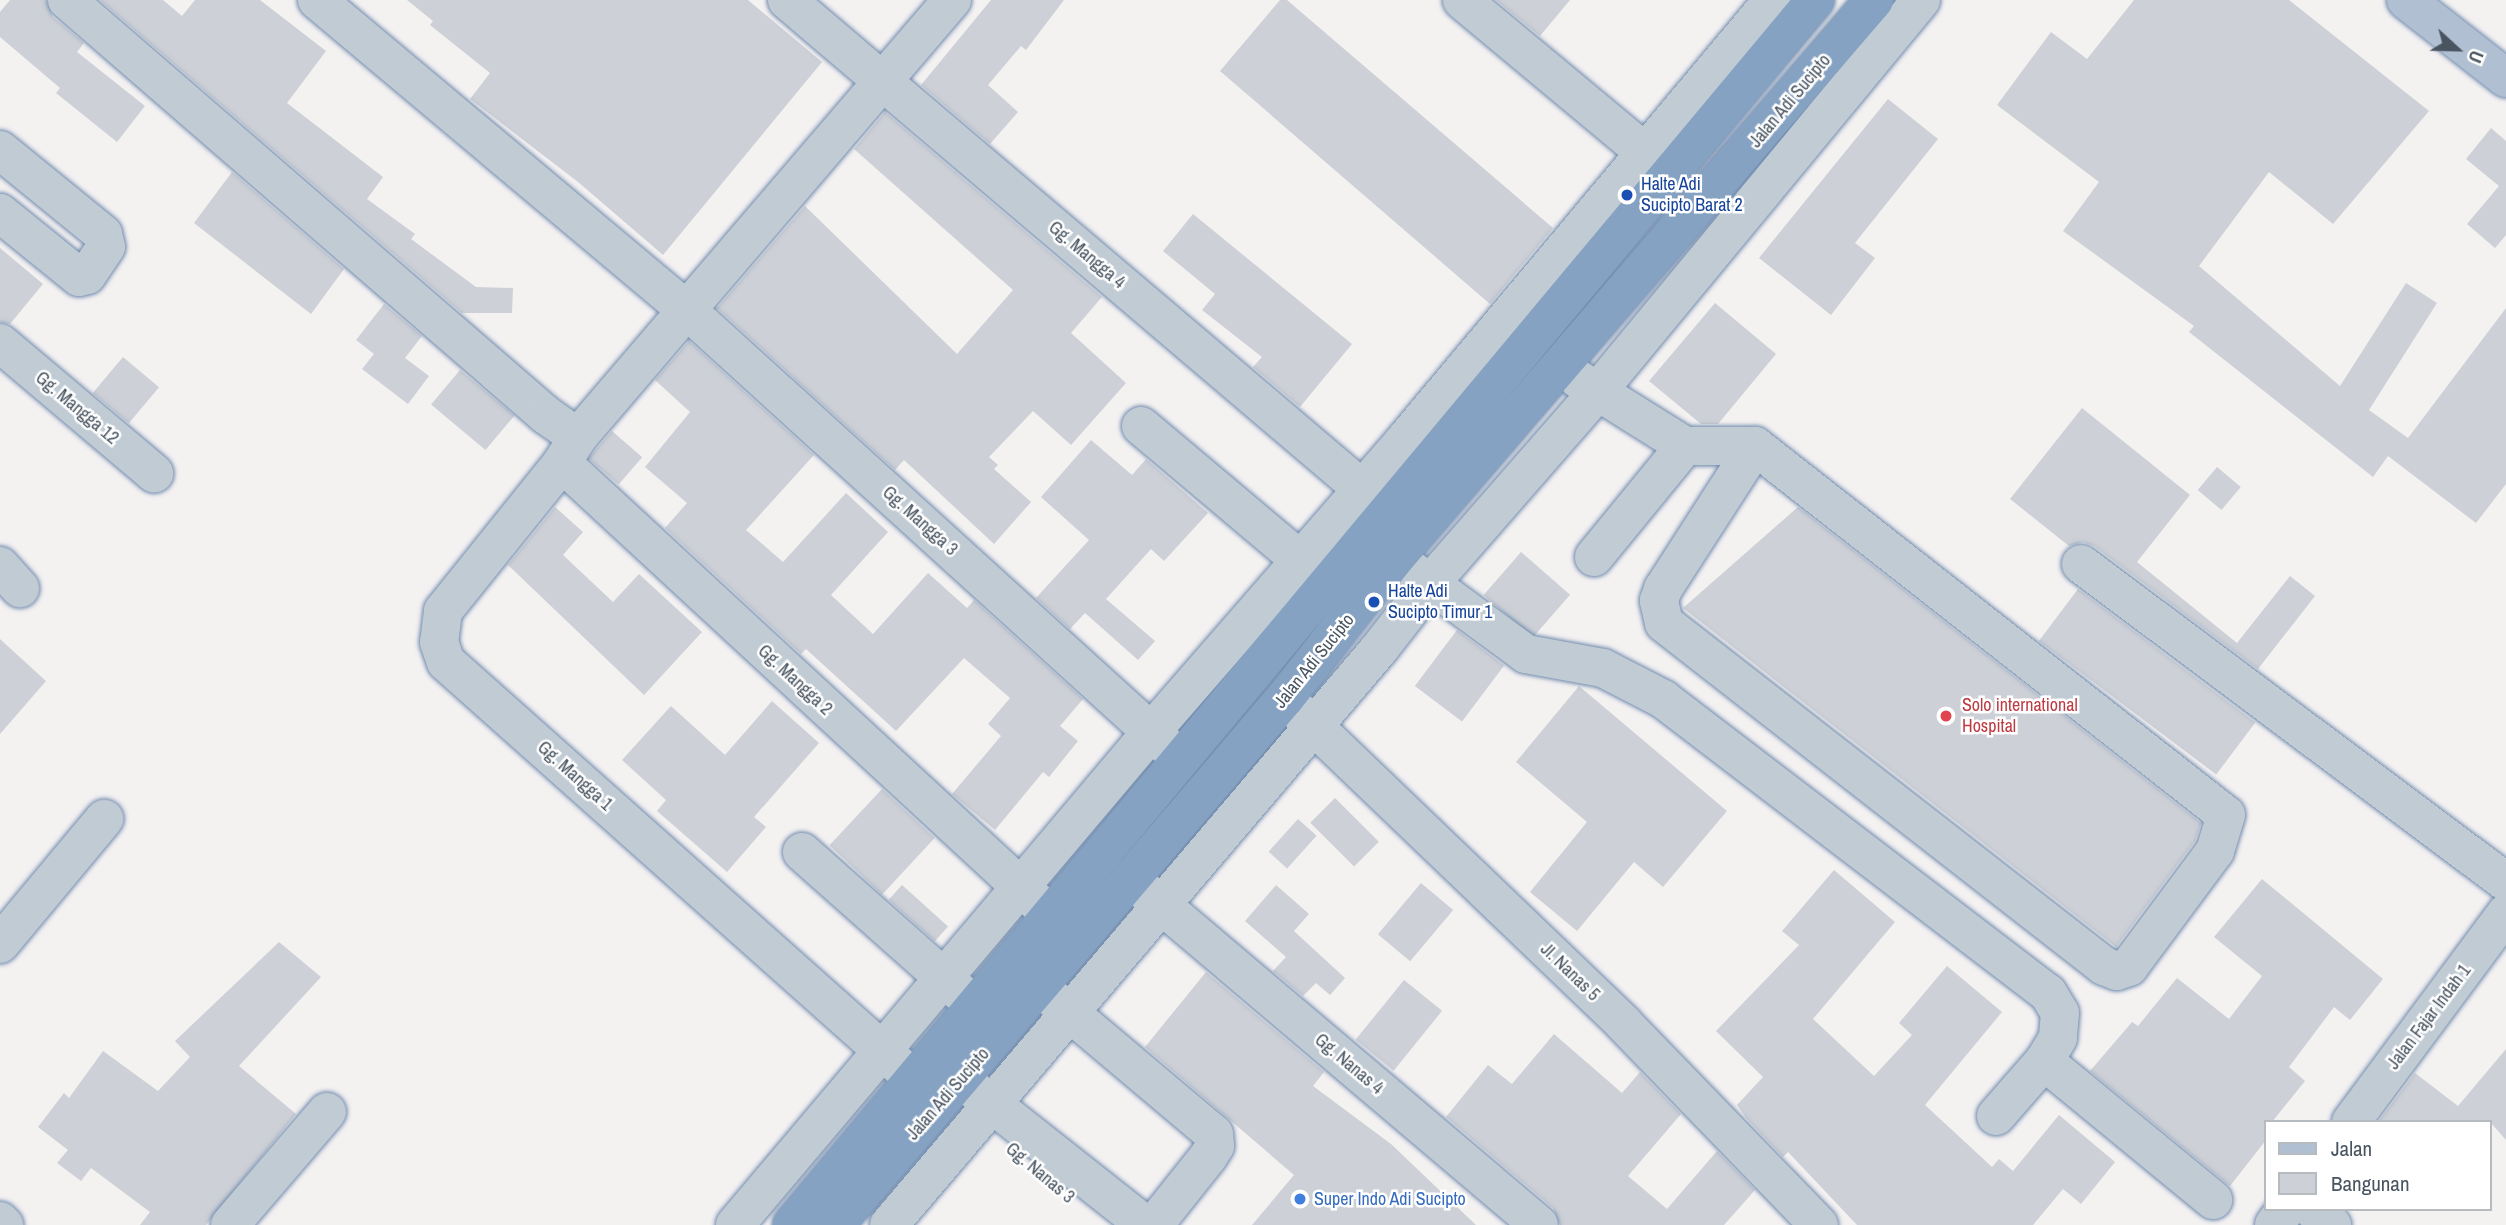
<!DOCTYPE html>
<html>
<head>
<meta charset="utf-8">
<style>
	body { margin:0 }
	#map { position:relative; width:2506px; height:1225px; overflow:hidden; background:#f4f1f1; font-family:"Archivo Narrow",sans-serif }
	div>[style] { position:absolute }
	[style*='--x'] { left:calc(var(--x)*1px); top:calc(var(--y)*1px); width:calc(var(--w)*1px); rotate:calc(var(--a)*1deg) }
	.building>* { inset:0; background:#cdd0d6; transform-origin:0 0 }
	.roads { filter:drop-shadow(0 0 2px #718caf) drop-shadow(0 0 2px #718caf) }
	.minor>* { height:38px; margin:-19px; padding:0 19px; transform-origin:19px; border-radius:19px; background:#c1cbd4 }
	.major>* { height:38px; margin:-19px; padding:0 19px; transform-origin:19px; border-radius:19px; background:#b0bfd1 }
	.highway>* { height:38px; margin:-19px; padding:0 19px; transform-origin:19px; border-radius:19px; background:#86a2c3 }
	.dots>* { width:19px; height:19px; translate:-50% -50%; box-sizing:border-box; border:4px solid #fff; border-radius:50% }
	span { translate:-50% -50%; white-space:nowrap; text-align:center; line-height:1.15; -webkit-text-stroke:5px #fff; paint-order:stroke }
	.street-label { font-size:18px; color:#485460 }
	.transit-label { font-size:18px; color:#164399 }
	.left { translate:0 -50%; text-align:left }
	.health-label { font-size:18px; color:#be3a42 }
	.shop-label { font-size:18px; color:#366cbe }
	.legend { position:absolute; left:2264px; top:1120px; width:228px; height:91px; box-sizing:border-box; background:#fff; border:2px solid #b6bbbf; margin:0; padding:9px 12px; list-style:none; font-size:21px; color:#485460 }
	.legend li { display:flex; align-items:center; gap:14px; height:35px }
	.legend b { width:35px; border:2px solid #b6bbbf }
	.north { position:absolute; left:2422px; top:14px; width:70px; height:70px; -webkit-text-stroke:5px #fff; paint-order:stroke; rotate:112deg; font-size:19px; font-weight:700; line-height:28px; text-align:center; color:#485460 }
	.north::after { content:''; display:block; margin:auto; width:24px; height:32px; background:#485460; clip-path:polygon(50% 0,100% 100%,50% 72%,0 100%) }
</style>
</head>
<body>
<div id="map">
	<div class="building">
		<i style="clip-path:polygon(10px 0,46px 0,53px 17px,84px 43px,77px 52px,145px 106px,117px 142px,56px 93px,60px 88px,0 37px,0 12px)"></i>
		<i style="clip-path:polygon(100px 0,163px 0,182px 16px,195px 0,260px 0,326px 51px,287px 103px,383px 177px,367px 199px,415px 234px,411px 239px,476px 287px,513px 288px,512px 313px,462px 313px)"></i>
		<i style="clip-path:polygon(407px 0,748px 0,822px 62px,663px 255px,578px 182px,470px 99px,490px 73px,430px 25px,433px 21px)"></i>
		<i style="clip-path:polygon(991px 0,1064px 0,1026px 50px,1021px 46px,988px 85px,1018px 112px,990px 144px,921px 85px)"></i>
		<i style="clip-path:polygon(1280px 0,1287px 0,1553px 228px,1490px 304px,1220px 71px)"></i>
		<i style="clip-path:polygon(1496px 0,1570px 0,1540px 36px)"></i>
		<i style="clip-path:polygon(2134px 0,2289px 0,2429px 111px,2333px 224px,2269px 172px,2199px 266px,2340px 386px,2406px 283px,2437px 303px,2369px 410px,2408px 438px,2506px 308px,2506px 484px,2476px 523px,2388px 456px,2373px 477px,2189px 332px,2194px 326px,2063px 231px,2099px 182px,1997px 105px,2051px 32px,2087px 59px)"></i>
		<i style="clip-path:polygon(1888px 99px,1938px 139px,1855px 243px,1875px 258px,1831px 315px,1759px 258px)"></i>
		<i style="clip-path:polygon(885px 112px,1102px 297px,1071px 333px,1126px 383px,1071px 445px,1033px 411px,989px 457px,998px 465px,994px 469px,1031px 502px,994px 544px,904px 460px,895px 470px,717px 308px,805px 206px,957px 354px,1013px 290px,854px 149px)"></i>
		<i style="clip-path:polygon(2491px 128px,2506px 141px,2506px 235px,2495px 248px,2467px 224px,2499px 186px,2466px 159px)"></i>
		<i style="clip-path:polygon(232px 172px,344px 269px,311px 314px,194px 223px)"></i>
		<i style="clip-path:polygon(1193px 214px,1352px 344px,1300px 407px,1253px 367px,1262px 357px,1202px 310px,1215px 294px,1163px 251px)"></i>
		<i style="clip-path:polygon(0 248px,43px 284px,10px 324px,0 322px)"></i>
		<i style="clip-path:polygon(1715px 303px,1776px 354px,1718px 424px,1701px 424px,1649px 381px)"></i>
		<i style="clip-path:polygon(384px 304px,422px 336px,405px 358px,429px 376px,408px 404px,362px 369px,374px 354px,356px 340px)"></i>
		<i style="clip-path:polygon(689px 341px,814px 455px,746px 530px,783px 562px,846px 493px,888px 532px,831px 595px,873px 634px,928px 573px,967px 608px,974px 600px,1083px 699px,1060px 726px,1078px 741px,1049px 777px,1043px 772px,995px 830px,952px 794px,1001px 736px,988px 724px,1010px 698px,964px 658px,896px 731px,806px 649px,801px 654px,665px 528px,687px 503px,645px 467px,690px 412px,655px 380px)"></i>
		<i style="left:123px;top:357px;width:47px;height:47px;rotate:40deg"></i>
		<i style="left:460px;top:370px;width:71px;height:45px;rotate:40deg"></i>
		<i style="clip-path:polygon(2082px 408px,2190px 495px,2137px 562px,2237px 643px,2290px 576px,2315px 596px,2258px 669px,2094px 546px,2083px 542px,2069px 546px,2010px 499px)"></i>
		<i style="left:612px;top:431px;width:40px;height:36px;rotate:41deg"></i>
		<i style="clip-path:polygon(1091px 440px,1132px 475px,1146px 459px,1208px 513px,1164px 561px,1151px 549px,1106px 599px,1155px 641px,1138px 660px,1085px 613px,1070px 629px,1036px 598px,1089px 540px,1041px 497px)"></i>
		<i style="left:2217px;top:467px;width:31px;height:30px;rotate:40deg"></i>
		<i style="clip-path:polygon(555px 507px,583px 532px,563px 555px,613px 602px,639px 574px,702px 632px,644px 695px,508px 565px)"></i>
		<i style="clip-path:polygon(1798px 507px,2201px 823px,2195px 841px,2116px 947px,1683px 608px)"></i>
		<i style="left:1521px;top:552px;width:65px;height:57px;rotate:41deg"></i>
		<i style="left:2078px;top:589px;width:222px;height:65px;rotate:37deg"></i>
		<i style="left:1457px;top:630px;width:59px;height:70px;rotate:37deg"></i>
		<i style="clip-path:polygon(0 639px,46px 681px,0 734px)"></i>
		<i style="clip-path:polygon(1579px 686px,1727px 811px,1663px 887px,1634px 862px,1577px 931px,1530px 892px,1587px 822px,1516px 762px)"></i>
		<i style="clip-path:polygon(772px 701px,819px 743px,754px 817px,766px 827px,727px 872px,657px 811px,666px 800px,622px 760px,671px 706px,725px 755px)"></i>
		<i style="left:882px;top:789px;width:72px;height:77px;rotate:43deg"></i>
		<i style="left:1335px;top:798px;width:62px;height:35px;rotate:45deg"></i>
		<i style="left:1298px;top:819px;width:25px;height:44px;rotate:42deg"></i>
		<i style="clip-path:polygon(1834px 870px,1895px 922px,1813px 1019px,1874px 1076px,1912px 1035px,1899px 1023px,1947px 966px,2002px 1012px,1925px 1105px,1992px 1167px,1999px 1159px,2013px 1171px,2059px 1115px,2115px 1162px,2081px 1204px,2063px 1189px,2033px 1225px,1857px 1225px,1788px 1152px,1783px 1157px,1746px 1118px,1737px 1105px,1763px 1077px,1716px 1031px,1799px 945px,1782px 931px)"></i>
		<i style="clip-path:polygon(2262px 879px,2383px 979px,2350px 1020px,2334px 1007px,2289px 1067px,2305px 1081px,2272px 1122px,2266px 1122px,2266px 1140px,2230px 1186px,2090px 1071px,2132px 1022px,2138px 1026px,2177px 978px,2229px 1019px,2262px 976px,2214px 937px)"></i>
		<i style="left:1421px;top:883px;width:42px;height:67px;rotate:40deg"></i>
		<i style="left:902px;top:885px;width:62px;height:20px;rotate:42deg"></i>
		<i style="clip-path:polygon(1276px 885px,1309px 914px,1294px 931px,1345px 978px,1330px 995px,1316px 983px,1303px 996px,1273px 971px,1286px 957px,1245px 921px)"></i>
		<i style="clip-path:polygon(279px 942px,321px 977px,239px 1066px,296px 1114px,206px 1225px,140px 1225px,150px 1212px,91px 1168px,81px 1181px,57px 1163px,68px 1150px,38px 1127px,64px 1093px,69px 1098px,103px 1051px,158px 1091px,190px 1057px,175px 1041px)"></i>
		<i style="clip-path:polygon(1206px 972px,1324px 1072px,1313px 1086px,1391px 1144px,1476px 1225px,1252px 1225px,1294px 1175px,1145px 1047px)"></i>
		<i style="left:1404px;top:980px;width:49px;height:77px;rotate:39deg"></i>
		<i style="clip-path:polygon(1554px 1034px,1622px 1093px,1640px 1072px,1681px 1114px,1628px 1176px,1667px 1209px,1717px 1151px,1755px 1190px,1724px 1225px,1560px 1225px,1553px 1208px,1446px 1117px,1488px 1065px,1512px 1084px)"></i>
		<i style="clip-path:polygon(2506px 1049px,2506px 1140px,2490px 1122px,2378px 1122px,2415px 1073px,2458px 1106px)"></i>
	</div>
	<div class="roads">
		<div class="minor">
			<i style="--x:67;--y:0;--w:634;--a:40.91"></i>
			<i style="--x:546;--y:415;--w:39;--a:35"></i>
			<i style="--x:317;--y:0;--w:484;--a:40"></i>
			<i style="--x:688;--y:311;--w:651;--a:42.26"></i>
			<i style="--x:787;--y:0;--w:780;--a:40.37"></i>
			<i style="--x:952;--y:0;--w:575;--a:130.56"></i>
			<i style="--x:578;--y:437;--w:31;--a:122"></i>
			<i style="--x:562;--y:463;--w:650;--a:42.75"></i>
			<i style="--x:1462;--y:0;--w:264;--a:39.8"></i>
			<i style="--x:0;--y:150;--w:133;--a:39.2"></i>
			<i style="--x:103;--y:234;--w:13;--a:77"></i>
			<i style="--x:106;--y:247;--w:34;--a:124"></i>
			<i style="--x:87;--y:275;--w:8;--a:166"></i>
			<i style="--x:79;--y:277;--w:102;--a:-141"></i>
			<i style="--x:0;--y:343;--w:202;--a:40.2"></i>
			<i style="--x:1578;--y:379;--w:126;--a:32.1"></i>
			<i style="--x:1685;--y:446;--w:70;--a:0"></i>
			<i style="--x:1141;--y:426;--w:231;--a:40.1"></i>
			<i style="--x:1755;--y:446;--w:598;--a:38.08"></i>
			<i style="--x:2226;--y:815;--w:38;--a:107"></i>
			<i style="--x:2215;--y:851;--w:144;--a:126.6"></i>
			<i style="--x:2129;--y:967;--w:13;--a:162"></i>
			<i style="--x:2117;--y:971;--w:14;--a:-159"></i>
			<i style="--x:2104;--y:966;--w:558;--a:-142.06"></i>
			<i style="--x:1664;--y:623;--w:23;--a:-103"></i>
			<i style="--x:1659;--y:601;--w:13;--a:-72"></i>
			<i style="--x:1663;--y:589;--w:170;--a:-57.2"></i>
			<i style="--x:562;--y:463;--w:190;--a:128.8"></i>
			<i style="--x:443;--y:611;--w:31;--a:97"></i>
			<i style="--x:439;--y:642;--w:21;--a:71"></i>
			<i style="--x:446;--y:662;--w:613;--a:41.7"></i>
			<i style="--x:1594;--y:557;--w:144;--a:-50.7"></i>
			<i style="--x:2081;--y:564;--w:531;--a:36.81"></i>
			<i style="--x:0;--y:566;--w:30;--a:48"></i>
			<i style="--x:1409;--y:568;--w:145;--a:36.3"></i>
			<i style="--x:1526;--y:654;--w:78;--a:10.3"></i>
			<i style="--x:1603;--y:668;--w:68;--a:27.3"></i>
			<i style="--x:1663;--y:699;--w:484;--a:37.4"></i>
			<i style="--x:2048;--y:993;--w:23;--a:59"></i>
			<i style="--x:2060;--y:1013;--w:25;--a:95"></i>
			<i style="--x:2058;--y:1038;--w:27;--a:121"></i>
			<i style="--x:2044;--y:1061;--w:73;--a:131.1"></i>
			<i style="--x:1295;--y:708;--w:456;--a:43.8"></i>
			<i style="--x:1624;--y:1024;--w:280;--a:45.9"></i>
			<i style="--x:802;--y:852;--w:215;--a:41.6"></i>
			<i style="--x:1139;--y:886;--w:524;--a:40.28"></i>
			<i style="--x:0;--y:944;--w:163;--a:-50.2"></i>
			<i style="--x:1050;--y:996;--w:214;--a:40.1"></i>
			<i style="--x:1214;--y:1134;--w:12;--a:85"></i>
			<i style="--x:1215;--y:1146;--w:13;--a:122"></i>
			<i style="--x:1208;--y:1157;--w:87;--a:128.5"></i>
			<i style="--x:2044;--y:1061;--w:219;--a:39.4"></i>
			<i style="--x:973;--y:1089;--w:219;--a:38.3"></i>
			<i style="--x:2351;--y:1122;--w:260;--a:-53.4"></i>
			<i style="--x:2312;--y:1209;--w:26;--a:39"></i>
			<i style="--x:0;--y:1221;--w:6;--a:45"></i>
			<i style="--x:230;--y:1225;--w:149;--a:-49.4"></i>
			<i style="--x:735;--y:1225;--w:646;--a:-49.83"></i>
			<i style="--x:1152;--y:731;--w:384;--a:-49"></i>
			<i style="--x:1404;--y:441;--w:575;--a:-50.08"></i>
			<i style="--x:889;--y:1225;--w:758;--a:-49.6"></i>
			<i style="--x:1380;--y:648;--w:80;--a:-52.1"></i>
			<i style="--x:1429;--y:585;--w:257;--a:-48.9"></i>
			<i style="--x:1598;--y:391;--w:507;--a:-50.44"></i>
			<i style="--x:2274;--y:1225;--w:20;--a:-53"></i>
		</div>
		<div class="major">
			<i style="--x:2406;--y:0;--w:127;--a:38"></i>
		</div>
		<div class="highway">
			<i style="--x:792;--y:1225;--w:1596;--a:-50.13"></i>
			<i style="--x:835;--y:1225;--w:693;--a:-49.51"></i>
			<i style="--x:1285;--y:698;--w:179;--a:-51.8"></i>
			<i style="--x:1396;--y:557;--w:734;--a:-49.36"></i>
		</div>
	</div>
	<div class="dots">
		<i style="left:1627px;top:195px;background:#1a4fb4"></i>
		<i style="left:1374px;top:602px;background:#1a4fb4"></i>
		<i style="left:1946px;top:716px;background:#e0444e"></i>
		<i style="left:1300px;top:1199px;background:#3f7fe0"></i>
	</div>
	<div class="street-label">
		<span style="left:1790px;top:101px;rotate:-50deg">Jalan Adi Sucipto</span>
		<span style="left:1087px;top:255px;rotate:40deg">Gg. Mangga 4</span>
		<span style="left:77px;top:408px;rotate:40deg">Gg. Mangga 12</span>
		<span style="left:920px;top:521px;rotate:42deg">Gg. Mangga 3</span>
		<span style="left:1314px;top:661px;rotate:-51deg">Jalan Adi Sucipto</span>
		<span style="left:795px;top:680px;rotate:43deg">Gg. Mangga 2</span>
		<span style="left:575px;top:776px;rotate:42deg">Gg. Mangga 1</span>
		<span style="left:1570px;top:972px;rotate:44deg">Jl. Nanas 5</span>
		<span style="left:2429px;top:1017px;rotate:-53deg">Jalan Fajar Indah 1</span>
		<span style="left:1349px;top:1064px;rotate:40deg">Gg. Nanas 4</span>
		<span style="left:948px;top:1094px;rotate:-49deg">Jalan Adi Sucipto</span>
		<span style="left:1040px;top:1173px;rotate:40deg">Gg. Nanas 3</span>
	</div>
	<div class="transit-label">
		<span class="left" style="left:1641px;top:195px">Halte Adi<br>Sucipto Barat 2</span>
		<span class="left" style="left:1388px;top:602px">Halte Adi<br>Sucipto Timur 1</span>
	</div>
	<div class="health-label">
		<span class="left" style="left:1962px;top:716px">Solo international<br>Hospital</span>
	</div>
	<div class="shop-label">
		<span class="left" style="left:1314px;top:1199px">Super Indo Adi Sucipto</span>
	</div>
	<ul class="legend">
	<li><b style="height:9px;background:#b0bfd1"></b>Jalan</li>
	<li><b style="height:19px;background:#cdd0d6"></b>Bangunan</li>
	</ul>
	<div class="north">U</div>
</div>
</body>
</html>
